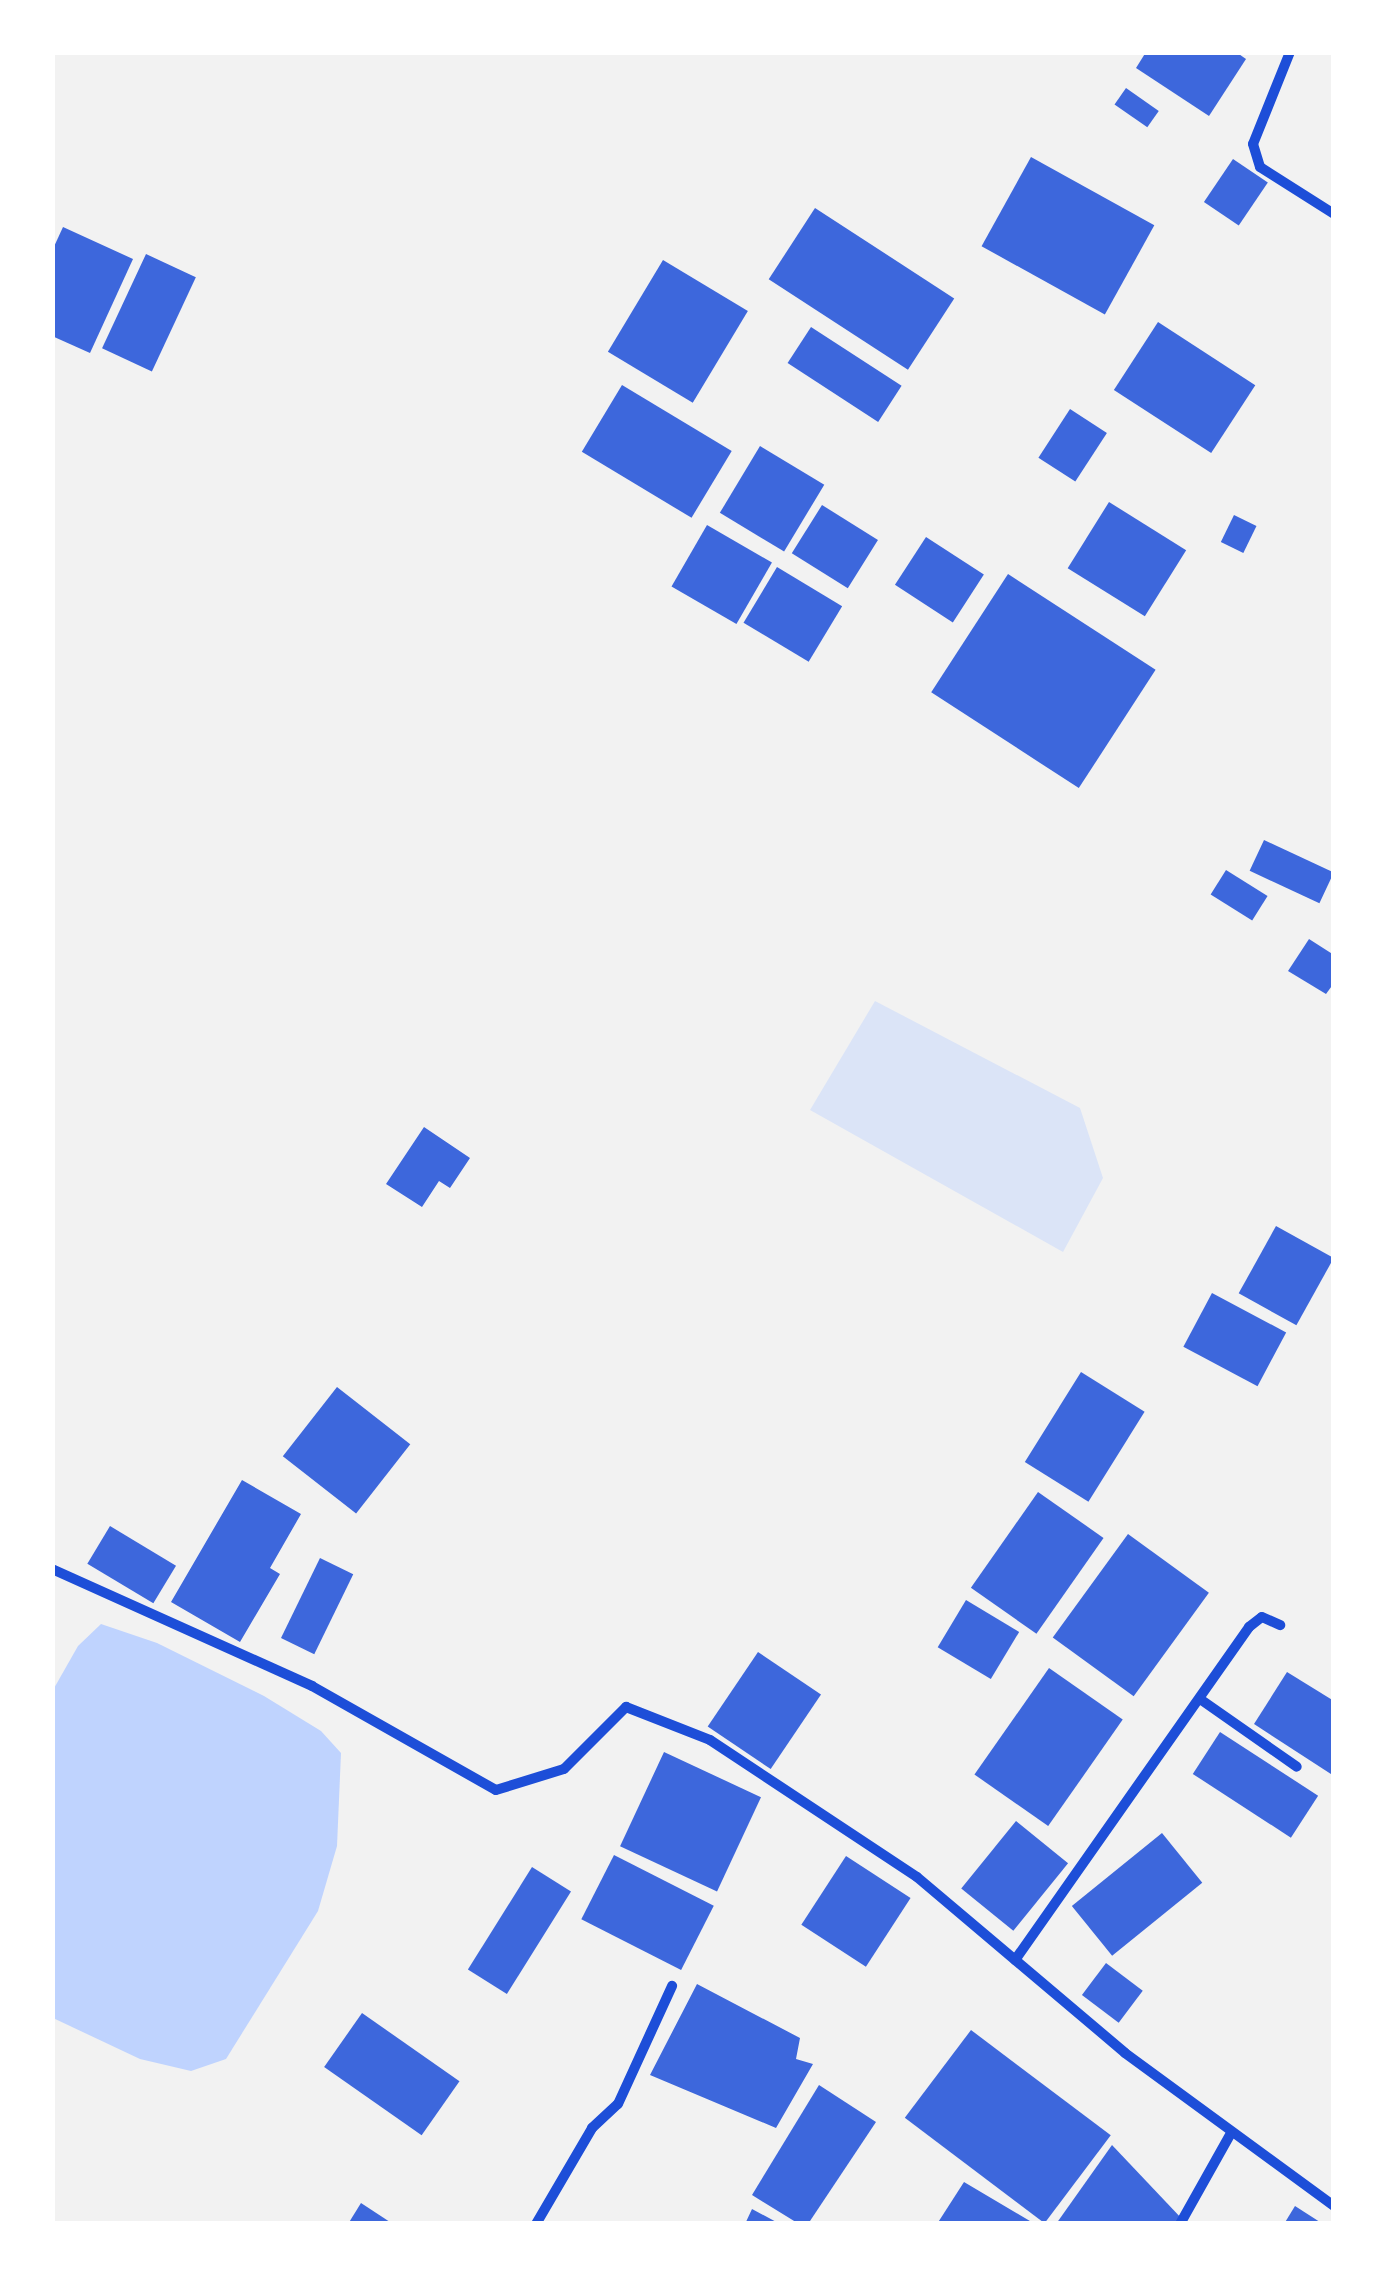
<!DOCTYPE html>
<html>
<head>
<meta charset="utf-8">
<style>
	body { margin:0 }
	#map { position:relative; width:1386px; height:2276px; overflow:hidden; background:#f2f2f2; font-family:Lato,sans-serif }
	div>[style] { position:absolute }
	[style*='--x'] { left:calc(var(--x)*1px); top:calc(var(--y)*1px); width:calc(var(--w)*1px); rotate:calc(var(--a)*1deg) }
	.green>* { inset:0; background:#dbe4f7 }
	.water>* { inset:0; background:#bfd3fe }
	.building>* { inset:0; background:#3d67dc; transform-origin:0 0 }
	.minor>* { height:10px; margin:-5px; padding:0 5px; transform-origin:5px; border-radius:5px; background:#1d4ed8 }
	span { translate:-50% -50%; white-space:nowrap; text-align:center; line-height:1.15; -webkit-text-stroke:10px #fff; paint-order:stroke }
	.frame { position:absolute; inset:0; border:55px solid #fff; pointer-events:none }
</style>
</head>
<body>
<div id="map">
	<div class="green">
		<i style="clip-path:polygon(875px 1001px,1080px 1108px,1103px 1178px,1063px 1252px,810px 1110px)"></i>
	</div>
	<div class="water">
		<i style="clip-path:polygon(101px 1624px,157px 1643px,264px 1696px,321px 1731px,341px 1753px,337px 1846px,318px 1911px,226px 2059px,191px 2071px,140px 2059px,53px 2018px,53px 1690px,78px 1646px)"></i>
	</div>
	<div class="building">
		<i style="clip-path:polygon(1146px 52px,1236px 52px,1246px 59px,1209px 116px,1136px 68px)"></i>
		<i style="left:1126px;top:88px;width:40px;height:20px;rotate:35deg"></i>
		<i style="left:1031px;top:157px;width:141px;height:102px;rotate:29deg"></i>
		<i style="left:1233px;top:159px;width:42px;height:52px;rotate:34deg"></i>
		<i style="left:815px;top:208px;width:166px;height:85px;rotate:33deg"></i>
		<i style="clip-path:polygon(63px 227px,133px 259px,90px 353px,52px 336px,52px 251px)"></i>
		<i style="left:146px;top:254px;width:55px;height:104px;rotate:25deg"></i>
		<i style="left:663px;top:260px;width:99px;height:107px;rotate:31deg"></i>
		<i style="left:1158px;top:322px;width:116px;height:81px;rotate:33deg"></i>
		<i style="left:811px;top:327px;width:108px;height:43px;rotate:33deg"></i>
		<i style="left:622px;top:385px;width:128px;height:78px;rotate:31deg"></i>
		<i style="left:1070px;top:409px;width:44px;height:58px;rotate:33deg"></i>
		<i style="left:760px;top:446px;width:75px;height:78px;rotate:31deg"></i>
		<i style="left:1109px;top:502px;width:91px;height:78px;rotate:32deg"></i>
		<i style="left:822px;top:505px;width:66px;height:57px;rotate:32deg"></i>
		<i style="left:1234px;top:515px;width:25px;height:30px;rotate:26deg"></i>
		<i style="left:707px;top:525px;width:75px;height:71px;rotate:30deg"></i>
		<i style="left:926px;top:537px;width:69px;height:57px;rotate:33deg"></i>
		<i style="left:777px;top:567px;width:76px;height:65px;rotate:31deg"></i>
		<i style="left:1008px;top:574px;width:176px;height:141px;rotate:33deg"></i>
		<i style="left:1264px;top:840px;width:77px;height:34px;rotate:25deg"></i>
		<i style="left:1226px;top:870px;width:49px;height:29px;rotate:32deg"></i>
		<i style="clip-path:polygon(1309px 939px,1334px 955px,1334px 983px,1326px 994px,1288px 971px)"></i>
		<i style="clip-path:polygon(424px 1127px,470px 1158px,450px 1188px,439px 1181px,422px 1207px,386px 1184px)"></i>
		<i style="left:1276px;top:1226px;width:66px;height:77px;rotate:29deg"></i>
		<i style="left:1212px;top:1293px;width:84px;height:61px;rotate:28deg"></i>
		<i style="left:1081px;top:1372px;width:75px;height:106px;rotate:32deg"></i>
		<i style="left:337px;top:1387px;width:93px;height:88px;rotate:38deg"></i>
		<i style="clip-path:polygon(242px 1480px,301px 1514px,270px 1568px,280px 1574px,240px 1642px,171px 1602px)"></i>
		<i style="left:1038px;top:1492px;width:80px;height:117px;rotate:35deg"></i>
		<i style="left:110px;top:1526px;width:77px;height:44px;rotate:31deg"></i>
		<i style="left:1128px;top:1534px;width:100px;height:128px;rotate:36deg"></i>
		<i style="left:320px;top:1558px;width:37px;height:89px;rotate:26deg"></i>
		<i style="left:966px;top:1600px;width:62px;height:55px;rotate:31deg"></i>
		<i style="left:758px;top:1652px;width:76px;height:90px;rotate:34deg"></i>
		<i style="left:1049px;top:1668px;width:90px;height:130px;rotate:35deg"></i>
		<i style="clip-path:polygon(1287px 1672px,1334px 1701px,1334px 1776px,1254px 1724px)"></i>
		<i style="left:1220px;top:1732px;width:117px;height:50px;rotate:33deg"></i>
		<i style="left:664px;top:1752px;width:107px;height:104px;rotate:25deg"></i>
		<i style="left:1016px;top:1821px;width:67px;height:87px;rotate:39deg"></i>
		<i style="left:1162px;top:1833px;width:64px;height:116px;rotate:51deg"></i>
		<i style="left:614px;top:1855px;width:112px;height:72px;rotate:27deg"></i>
		<i style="left:846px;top:1856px;width:77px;height:82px;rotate:33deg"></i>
		<i style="left:532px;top:1867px;width:46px;height:121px;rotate:32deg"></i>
		<i style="left:1106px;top:1963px;width:46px;height:40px;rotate:37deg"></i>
		<i style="clip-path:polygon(697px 1984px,800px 2038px,796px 2059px,813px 2064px,776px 2128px,650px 2075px)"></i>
		<i style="left:362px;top:2013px;width:119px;height:66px;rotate:35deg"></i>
		<i style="left:971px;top:2030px;width:175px;height:110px;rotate:37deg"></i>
		<i style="clip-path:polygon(819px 2085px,876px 2122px,808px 2224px,799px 2224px,752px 2195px)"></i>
		<i style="clip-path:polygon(1112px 2145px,1183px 2220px,1180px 2224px,1056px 2224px)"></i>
		<i style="clip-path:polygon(964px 2182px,1035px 2224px,937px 2224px)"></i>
		<i style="clip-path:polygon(361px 2203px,393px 2224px,348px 2224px)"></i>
		<i style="clip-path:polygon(1295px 2206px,1323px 2224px,1284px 2224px)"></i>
		<i style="clip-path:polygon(752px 2209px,780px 2224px,745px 2224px)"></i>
	</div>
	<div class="minor">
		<i style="--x:1290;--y:52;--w:99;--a:111.9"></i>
		<i style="--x:1253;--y:144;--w:24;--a:73"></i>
		<i style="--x:1260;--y:167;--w:88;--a:32.4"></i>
		<i style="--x:52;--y:1569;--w:285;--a:24.2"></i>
		<i style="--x:312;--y:1686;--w:211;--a:29.5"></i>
		<i style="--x:496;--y:1790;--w:71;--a:-17.2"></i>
		<i style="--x:564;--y:1769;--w:88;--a:-45"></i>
		<i style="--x:626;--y:1707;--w:90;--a:21.4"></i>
		<i style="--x:710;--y:1740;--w:248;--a:33.5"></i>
		<i style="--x:917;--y:1877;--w:272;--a:40.2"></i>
		<i style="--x:1125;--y:2053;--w:259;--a:36.2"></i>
		<i style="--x:1200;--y:1699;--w:118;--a:35"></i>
		<i style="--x:1015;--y:1960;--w:407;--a:-54.9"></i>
		<i style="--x:1249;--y:1627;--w:16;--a:-38"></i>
		<i style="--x:1262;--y:1617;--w:20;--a:24"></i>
		<i style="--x:536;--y:2224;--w:111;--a:-59.7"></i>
		<i style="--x:592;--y:2128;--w:35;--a:-43"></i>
		<i style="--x:618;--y:2104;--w:130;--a:-65.4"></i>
		<i style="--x:1180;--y:2224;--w:102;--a:-60.7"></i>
	</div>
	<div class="frame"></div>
</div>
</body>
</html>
